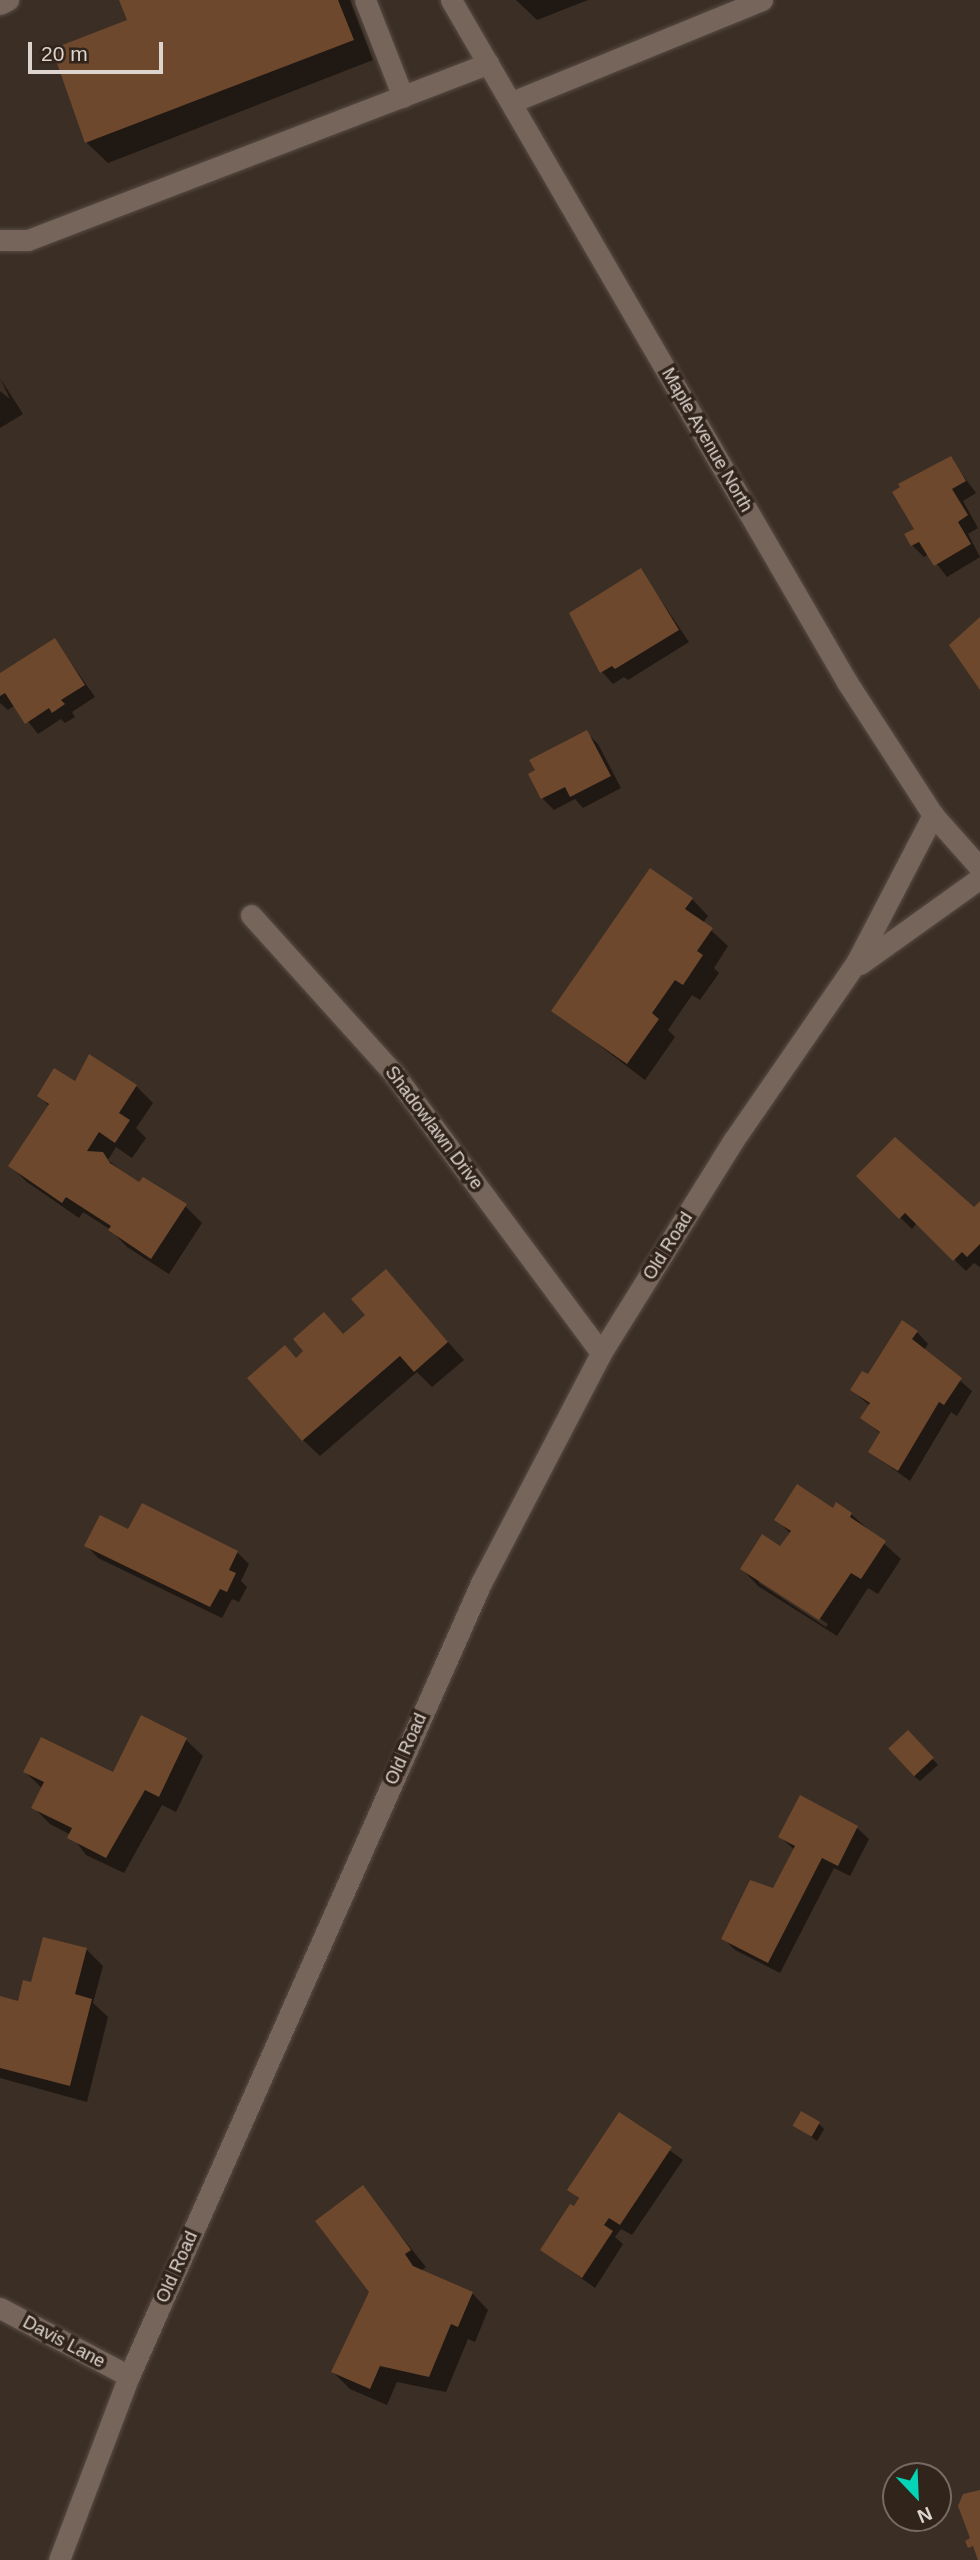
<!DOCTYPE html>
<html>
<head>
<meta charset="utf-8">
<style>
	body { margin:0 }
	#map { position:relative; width:980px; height:2560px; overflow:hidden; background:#3b2e25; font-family:Helvetica,sans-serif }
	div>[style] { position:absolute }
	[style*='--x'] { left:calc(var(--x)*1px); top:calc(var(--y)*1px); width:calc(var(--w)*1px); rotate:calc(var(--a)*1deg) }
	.shadow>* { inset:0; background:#0007 }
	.building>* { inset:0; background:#6d482d; transform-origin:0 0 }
	.roads { filter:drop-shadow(0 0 2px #564b43) drop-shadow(0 0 2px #564b43) }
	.minor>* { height:21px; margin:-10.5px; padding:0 10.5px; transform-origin:10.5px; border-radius:10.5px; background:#75655b }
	span { translate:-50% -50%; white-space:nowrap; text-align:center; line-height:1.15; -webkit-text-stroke:7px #31241b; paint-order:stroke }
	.street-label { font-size:18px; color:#ddd4ce }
	.north { position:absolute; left:882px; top:2462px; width:70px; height:70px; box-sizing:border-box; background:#31241b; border:2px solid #766a63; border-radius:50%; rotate:157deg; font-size:19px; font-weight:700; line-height:28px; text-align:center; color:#ddd4ce }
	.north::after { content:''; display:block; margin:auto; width:24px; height:32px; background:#05d5b6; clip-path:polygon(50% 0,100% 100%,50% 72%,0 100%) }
	.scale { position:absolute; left:28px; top:42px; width:135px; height:32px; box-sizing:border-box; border:4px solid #ddd4ce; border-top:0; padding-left:9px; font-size:21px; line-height:24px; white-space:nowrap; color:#ddd4ce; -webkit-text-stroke:5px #31241b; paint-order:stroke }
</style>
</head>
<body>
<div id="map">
	<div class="shadow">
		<i style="clip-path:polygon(121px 0,350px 0,373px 60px,108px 163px,87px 143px,54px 50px,129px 21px)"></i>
		<i style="clip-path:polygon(516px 0,588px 0,537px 20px)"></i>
		<i style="clip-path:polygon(0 378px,23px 414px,0 428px,0 391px,10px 399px)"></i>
		<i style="clip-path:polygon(950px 458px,976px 493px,963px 501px,978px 528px,968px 534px,980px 557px,947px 577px,929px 554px,924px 557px,912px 545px)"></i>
		<i style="clip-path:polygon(641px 571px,689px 642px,628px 680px,624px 677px,613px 684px,602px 672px,571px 614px)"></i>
		<i style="clip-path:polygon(55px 640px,95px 697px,72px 712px,75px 717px,65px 723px,61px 719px,38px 734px,15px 705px,8px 710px,0 703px,0 675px)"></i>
		<i style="clip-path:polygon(587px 733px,598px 744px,621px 788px,583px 808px,575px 799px,554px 810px,542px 798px)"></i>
		<i style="clip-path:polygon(692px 899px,708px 916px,703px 923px,728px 946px,714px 968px,719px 973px,700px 1000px,692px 995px,668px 1030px,675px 1037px,645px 1080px,553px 1010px)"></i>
		<i style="clip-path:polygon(75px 1084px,136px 1086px,153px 1103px,136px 1128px,146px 1138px,132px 1158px,116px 1147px,108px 1160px,139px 1185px,185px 1206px,202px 1223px,169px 1274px,127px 1247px,111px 1230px,83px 1212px,79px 1218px,27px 1182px,10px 1166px,49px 1106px,39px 1095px)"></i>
		<i style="clip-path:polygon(858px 1176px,974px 1210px,980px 1204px,980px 1267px,974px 1263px,966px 1271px,917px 1223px,912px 1229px)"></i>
		<i style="clip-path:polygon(386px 1272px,464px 1360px,432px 1387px,417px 1372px,320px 1456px,303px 1440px,297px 1359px,344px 1336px,368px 1315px)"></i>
		<i style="clip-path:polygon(917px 1332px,928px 1344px,924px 1350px,972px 1391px,957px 1416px,951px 1412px,910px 1481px,870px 1452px,881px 1434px,862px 1418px,870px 1406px,852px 1390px)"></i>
		<i style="clip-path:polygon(evenodd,833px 1510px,851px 1514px,901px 1559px,878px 1594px,868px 1588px,837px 1636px,758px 1586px,742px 1569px,781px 1549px,791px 1534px,777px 1520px,833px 1510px,759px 1579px,828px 1624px,826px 1627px,759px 1583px,759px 1579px)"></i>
		<i style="clip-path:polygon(129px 1532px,237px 1552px,249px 1564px,241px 1581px,247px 1587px,239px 1602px,232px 1599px,222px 1618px,98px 1558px,87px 1546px)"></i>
		<i style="clip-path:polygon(142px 1718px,186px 1740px,203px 1756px,176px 1812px,162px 1805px,124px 1873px,86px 1855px,71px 1835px,50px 1824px,33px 1807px,43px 1789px,25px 1772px,114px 1774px)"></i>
		<i style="clip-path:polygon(908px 1732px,938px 1765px,920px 1781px,914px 1776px)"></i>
		<i style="clip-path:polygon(800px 1798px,857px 1828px,869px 1839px,850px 1876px,834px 1868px,780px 1973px,735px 1950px,723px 1938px,774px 1890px,795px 1850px,780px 1837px)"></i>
		<i style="clip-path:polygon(86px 1949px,103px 1966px,93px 2003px,108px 2017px,87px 2102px,0 2078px,0 1998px,19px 2003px,33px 1984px)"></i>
		<i style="clip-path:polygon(619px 2114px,683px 2160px,632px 2235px,621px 2229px,615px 2237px,623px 2244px,595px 2288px,542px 2250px,580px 2200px,570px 2190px)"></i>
		<i style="clip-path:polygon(819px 2124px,824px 2129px,817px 2141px,794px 2125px)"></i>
		<i style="clip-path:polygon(362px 2188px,426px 2267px,421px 2271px,472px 2293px,488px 2310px,475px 2342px,468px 2339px,446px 2392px,397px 2382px,387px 2405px,350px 2389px,333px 2372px,371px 2291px)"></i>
	</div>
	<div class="building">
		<i style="clip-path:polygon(119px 0,338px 0,354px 40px,85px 143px,52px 49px,127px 20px)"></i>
		<i style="clip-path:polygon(951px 456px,966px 481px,952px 489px,968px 515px,958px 522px,971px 544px,934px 566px,919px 542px,911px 546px,904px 534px,914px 529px,892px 492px,900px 487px,898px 484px)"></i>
		<i style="clip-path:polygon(641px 568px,679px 630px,615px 669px,612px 666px,600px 673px,569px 613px)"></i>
		<i style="clip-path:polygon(980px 617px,980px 690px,949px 645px)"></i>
		<i style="clip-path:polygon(55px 638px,85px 685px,61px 700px,65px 704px,52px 713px,49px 708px,25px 724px,5px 693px,0 696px,0 673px)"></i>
		<i style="clip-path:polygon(587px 730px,611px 776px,570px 797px,565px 787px,541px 799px,528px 774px,535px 770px,529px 760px)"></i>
		<i style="clip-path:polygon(650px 868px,693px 898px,685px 909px,713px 928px,697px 951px,703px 955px,683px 985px,675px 980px,652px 1013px,659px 1019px,627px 1064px,551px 1011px)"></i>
		<i style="clip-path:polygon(89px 1054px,137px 1085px,119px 1113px,130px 1120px,115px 1143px,99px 1132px,87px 1151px,103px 1152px,110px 1163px,139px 1182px,143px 1177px,187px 1204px,151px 1259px,108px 1230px,111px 1226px,66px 1197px,62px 1203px,8px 1166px,49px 1104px,37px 1096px,54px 1068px,75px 1081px)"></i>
		<i style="clip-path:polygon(895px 1137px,974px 1207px,980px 1201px,980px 1244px,967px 1257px,962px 1252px,953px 1261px,905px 1213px,899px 1219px,856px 1176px)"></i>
		<i style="clip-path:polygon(386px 1269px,448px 1342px,414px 1372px,400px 1356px,302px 1441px,247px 1378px,285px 1345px,296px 1358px,303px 1351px,293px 1339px,324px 1312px,343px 1334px,365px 1315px,351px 1299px)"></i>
		<i style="clip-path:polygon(902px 1320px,918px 1331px,912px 1339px,962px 1378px,944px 1405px,939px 1402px,898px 1471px,868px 1452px,880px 1432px,860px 1418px,870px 1403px,850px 1390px,862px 1371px,868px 1374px)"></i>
		<i style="clip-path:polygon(797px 1484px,833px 1508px,836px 1502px,852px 1513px,850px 1517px,886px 1541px,861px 1579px,851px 1573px,819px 1620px,740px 1569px,762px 1534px,780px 1546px,791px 1531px,774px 1520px)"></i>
		<i style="clip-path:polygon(142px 1503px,238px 1551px,229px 1570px,236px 1573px,227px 1592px,220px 1589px,210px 1607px,84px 1546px,100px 1515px,128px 1529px)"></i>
		<i style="clip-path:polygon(141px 1715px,187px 1738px,159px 1797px,145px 1790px,106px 1858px,67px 1838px,72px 1828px,31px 1808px,44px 1782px,23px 1772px,41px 1737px,113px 1772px)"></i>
		<i style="left:908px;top:1730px;width:38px;height:27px;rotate:47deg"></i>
		<i style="clip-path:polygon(800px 1795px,858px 1826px,838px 1866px,822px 1858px,768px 1963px,721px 1939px,750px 1880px,773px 1888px,795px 1846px,778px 1837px)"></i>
		<i style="clip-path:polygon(43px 1937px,87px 1948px,75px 1994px,92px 1999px,70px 2086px,0 2068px,0 1996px,18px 2001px,23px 1980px,31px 1982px)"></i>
		<i style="left:801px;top:2111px;width:22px;height:17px;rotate:30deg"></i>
		<i style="clip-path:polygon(619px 2112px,672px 2147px,620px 2225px,609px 2218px,604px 2225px,613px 2231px,582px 2278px,540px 2250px,570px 2204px,574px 2206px,579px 2198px,567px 2190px)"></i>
		<i style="clip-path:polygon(363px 2185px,411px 2250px,405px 2254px,413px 2266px,473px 2292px,458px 2327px,451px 2324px,429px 2377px,380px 2366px,370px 2389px,331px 2372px,369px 2292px,315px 2221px)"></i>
		<i style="clip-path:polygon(980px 2490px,980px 2560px,978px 2560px,973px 2546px,968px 2548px,965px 2541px,970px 2538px,958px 2506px,963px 2494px)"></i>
	</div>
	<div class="roads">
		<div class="minor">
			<i style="--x:365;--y:0;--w:104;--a:68.6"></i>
			<i style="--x:451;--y:0;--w:789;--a:59.86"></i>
			<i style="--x:847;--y:682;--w:158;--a:57.1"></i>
			<i style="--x:933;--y:815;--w:71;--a:48.4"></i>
			<i style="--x:0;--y:4;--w:9;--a:-27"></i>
			<i style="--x:512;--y:102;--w:270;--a:-22.2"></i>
			<i style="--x:0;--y:240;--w:28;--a:0"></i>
			<i style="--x:28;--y:240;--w:493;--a:-21"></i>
			<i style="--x:251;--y:915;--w:214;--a:48"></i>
			<i style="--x:394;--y:1074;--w:347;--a:53.4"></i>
			<i style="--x:860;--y:964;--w:148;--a:-35.6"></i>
			<i style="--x:0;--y:2308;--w:146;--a:27.8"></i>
			<i style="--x:59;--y:2560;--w:197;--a:-69.2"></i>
			<i style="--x:129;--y:2376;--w:868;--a:-66.06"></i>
			<i style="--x:481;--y:1583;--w:259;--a:-62.4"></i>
			<i style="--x:601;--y:1353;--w:250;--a:-58.1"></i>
			<i style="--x:733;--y:1141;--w:219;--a:-55.4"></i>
			<i style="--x:857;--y:961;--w:165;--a:-62.5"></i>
		</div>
	</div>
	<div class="street-label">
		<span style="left:707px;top:440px;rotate:60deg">Maple Avenue North</span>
		<span style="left:434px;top:1128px;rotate:53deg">Shadowlawn Drive</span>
		<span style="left:668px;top:1246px;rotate:-58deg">Old Road</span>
		<span style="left:406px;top:1749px;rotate:-66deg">Old Road</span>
		<span style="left:177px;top:2267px;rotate:-66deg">Old Road</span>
		<span style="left:64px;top:2342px;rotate:28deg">Davis Lane</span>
	</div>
	<div class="north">N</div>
	<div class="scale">20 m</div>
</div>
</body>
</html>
